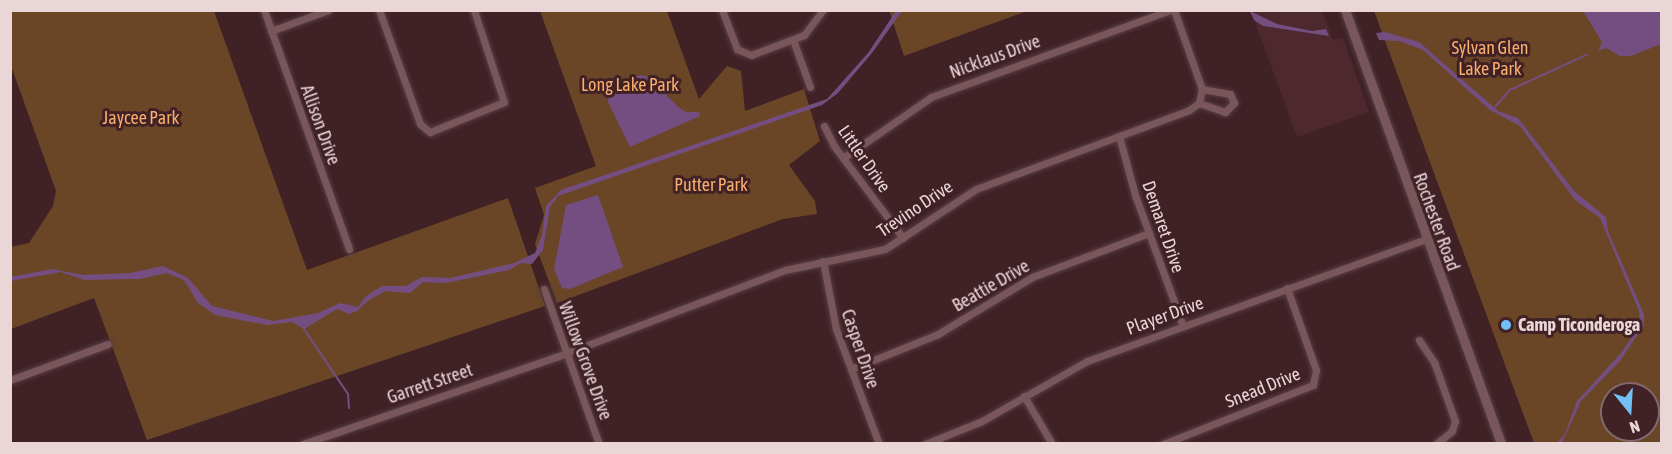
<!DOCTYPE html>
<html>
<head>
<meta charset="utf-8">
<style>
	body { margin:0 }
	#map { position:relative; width:1672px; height:454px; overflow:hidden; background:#3f2126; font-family:"Asap Condensed",sans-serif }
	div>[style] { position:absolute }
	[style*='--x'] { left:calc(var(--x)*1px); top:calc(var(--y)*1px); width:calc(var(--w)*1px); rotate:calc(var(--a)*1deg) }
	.built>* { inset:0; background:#4d282e }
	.green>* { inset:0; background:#6a4626 }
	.water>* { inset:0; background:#754e81 }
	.stream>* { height:2px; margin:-1px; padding:0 1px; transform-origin:1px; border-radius:1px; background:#754e81 }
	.roads { filter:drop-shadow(0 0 2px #573e43) drop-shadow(0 0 2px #573e43) }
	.street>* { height:7px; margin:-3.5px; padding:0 3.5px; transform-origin:3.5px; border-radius:3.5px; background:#79565b }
	.secondary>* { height:9px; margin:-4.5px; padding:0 4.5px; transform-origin:4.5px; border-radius:4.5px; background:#79565b }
	.dots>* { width:16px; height:16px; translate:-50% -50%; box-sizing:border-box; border:3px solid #3f2126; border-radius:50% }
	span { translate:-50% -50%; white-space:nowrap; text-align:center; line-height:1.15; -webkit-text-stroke:6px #3f2126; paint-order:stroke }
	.park-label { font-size:18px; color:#f9ae6b }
	.street-label { font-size:18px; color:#ead5d7 }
	.poi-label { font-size:18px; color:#ead5d7; font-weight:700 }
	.left { translate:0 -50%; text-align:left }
	.frame { position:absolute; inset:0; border:12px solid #ead5d7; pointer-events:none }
	.north { position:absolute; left:1600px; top:382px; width:60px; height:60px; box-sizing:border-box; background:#3f2126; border:2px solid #83696d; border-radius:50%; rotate:162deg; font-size:16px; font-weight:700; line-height:24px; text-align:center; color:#ead5d7 }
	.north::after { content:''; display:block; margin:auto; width:21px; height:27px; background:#73c0f6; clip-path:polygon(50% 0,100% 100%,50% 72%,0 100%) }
</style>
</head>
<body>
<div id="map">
	<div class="built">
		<i style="clip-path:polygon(1251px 11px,1322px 11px,1333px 40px,1343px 37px,1369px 112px,1297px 137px)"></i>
	</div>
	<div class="green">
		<i style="clip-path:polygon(889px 10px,1027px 11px,904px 56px)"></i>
		<i style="clip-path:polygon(11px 11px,214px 11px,307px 270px,508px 198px,545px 306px,147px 440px,94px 298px,11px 329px,11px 247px,29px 243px,53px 206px,56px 191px,11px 66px)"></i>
		<i style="clip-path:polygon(540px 11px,667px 11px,699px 99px,727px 66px,741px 71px,745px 111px,804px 89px,820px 141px,789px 165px,815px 201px,817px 214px,783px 219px,557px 303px,535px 244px,544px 215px,535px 188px,596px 166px)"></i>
		<i style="clip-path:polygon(evenodd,1374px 11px,1661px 11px,1661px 443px,1534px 443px,1374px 11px,1612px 394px,1648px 394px,1648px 430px,1612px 430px,1612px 394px)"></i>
	</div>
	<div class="water">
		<i style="clip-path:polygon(896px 11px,902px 11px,872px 53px,838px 93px,822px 105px,558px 196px,550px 207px,543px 250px,532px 264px,521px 263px,509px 270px,446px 283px,423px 282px,410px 293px,386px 291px,369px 300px,357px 311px,349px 314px,337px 309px,304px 329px,292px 322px,267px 325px,215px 315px,198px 303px,184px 280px,167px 273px,140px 279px,84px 280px,61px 272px,11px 281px,11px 277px,52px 269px,83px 275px,130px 273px,163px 266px,188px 278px,212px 306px,273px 321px,318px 313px,340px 303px,358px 307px,366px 296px,382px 286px,406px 286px,422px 277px,450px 278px,514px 263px,535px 253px,542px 235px,546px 206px,561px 190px,827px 99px,868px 53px)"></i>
		<i style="clip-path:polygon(1250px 11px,1277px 24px,1312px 31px,1326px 29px,1329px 36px,1263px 26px,1254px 20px)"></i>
		<i style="clip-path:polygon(1583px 11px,1661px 11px,1661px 44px,1631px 56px,1620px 56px,1606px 48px,1598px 51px,1602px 42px)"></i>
		<i style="clip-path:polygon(1385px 32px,1419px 42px,1498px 111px,1518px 118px,1574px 191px,1606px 217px,1608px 231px,1644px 314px,1644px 325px,1620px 361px,1581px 401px,1562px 443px,1557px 443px,1565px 434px,1577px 401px,1621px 353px,1640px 325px,1639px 311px,1600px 218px,1575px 200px,1520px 126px,1490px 110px,1423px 50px,1399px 41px,1379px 40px,1376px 33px)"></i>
		<i style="clip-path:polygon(640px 75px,649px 77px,678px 107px,686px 112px,699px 112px,700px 116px,630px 147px,608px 102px,610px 89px)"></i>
		<i style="clip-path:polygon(598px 195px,623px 267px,570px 289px,562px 288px,554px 269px,566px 205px)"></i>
	</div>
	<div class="stream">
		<i style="--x:1495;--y:107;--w:23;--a:-49"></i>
		<i style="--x:1510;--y:90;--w:84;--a:-24.7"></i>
		<i style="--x:304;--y:329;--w:78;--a:55.9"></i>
		<i style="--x:348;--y:394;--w:14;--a:86"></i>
	</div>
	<div class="roads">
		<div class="street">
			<i style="--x:264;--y:10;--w:254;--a:70.4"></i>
			<i style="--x:379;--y:10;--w:121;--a:70.2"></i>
			<i style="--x:420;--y:124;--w:13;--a:39"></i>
			<i style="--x:430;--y:132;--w:80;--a:-22.1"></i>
			<i style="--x:504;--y:102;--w:97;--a:-108.1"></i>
			<i style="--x:722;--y:10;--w:42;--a:69"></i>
			<i style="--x:737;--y:49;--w:15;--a:23"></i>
			<i style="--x:751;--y:55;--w:57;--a:-20.7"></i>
			<i style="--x:804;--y:35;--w:31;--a:-53"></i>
			<i style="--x:271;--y:31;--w:61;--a:-20.2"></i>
			<i style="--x:793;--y:40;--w:50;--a:70.1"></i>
			<i style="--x:1199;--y:103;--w:28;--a:19"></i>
			<i style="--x:1225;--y:112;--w:13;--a:-45"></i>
			<i style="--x:1234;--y:103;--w:10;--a:-114"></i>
			<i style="--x:1230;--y:94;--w:28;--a:-170"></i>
			<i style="--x:824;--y:126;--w:22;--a:63"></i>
			<i style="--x:834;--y:146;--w:115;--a:53.1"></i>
			<i style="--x:1119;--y:136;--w:61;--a:74.8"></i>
			<i style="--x:1135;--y:195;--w:140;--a:69.9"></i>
			<i style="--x:843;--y:158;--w:107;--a:-34.7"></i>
			<i style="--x:931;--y:97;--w:254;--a:-20"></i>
			<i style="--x:823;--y:261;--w:69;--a:79.2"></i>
			<i style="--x:836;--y:329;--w:123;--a:69.5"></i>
			<i style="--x:544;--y:289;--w:164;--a:70.5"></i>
			<i style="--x:1419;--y:340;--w:27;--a:56"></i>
			<i style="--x:1434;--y:362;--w:63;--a:70.4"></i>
			<i style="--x:1455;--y:421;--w:10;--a:107"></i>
			<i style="--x:1452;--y:431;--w:21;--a:141"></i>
			<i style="--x:851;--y:369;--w:94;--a:-21.9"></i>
			<i style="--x:938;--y:334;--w:110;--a:-31.2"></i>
			<i style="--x:1032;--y:277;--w:125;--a:-20.6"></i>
			<i style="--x:10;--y:380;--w:104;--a:-20.2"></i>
			<i style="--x:1024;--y:396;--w:56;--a:59.7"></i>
			<i style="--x:303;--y:444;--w:268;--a:-19"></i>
			<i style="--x:556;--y:357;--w:245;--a:-20.8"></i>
			<i style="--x:785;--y:270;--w:102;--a:-11.9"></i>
			<i style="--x:885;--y:249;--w:109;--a:-33.4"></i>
			<i style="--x:976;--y:189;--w:227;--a:-20.3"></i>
			<i style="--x:1189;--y:110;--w:12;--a:-35"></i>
			<i style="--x:1199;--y:103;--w:14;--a:-78"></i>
			<i style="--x:1202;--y:89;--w:84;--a:-109.5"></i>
			<i style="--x:925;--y:444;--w:61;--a:-22"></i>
			<i style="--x:982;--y:421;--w:121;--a:-29.7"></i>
			<i style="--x:1087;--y:361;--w:359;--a:-19.8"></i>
			<i style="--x:1163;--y:444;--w:161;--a:-21.5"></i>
			<i style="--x:1313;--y:385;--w:15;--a:-79"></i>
			<i style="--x:1316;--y:370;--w:87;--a:-109.5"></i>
		</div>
		<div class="secondary">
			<i style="--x:1345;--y:10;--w:461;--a:70.2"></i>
		</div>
	</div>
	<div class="dots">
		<i style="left:1506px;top:325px;background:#73c0f6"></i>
	</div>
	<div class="park-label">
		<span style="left:1490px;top:59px">Sylvan Glen<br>Lake Park</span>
		<span style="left:630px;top:85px">Long Lake Park</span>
		<span style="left:141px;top:118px">Jaycee Park</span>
		<span style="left:711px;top:185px">Putter Park</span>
	</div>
	<div class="street-label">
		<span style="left:995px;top:57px;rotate:-20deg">Nicklaus Drive</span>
		<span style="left:320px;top:125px;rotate:70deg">Allison Drive</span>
		<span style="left:864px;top:159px;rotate:55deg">Littler Drive</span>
		<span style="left:915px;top:209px;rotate:-34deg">Trevino Drive</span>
		<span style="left:1436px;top:222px;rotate:70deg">Rochester Road</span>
		<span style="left:1163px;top:227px;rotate:71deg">Demaret Drive</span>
		<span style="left:991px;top:286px;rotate:-30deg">Beattie Drive</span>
		<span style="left:1165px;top:316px;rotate:-20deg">Player Drive</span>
		<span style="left:860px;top:349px;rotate:71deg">Casper Drive</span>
		<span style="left:585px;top:361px;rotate:70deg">Willow Grove Drive</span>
		<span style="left:430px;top:384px;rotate:-19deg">Garrett Street</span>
		<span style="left:1263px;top:388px;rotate:-22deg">Snead Drive</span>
	</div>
	<div class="poi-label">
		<span class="left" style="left:1518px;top:325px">Camp Ticonderoga</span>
	</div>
	<div class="frame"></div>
	<div class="north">N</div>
</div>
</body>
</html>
